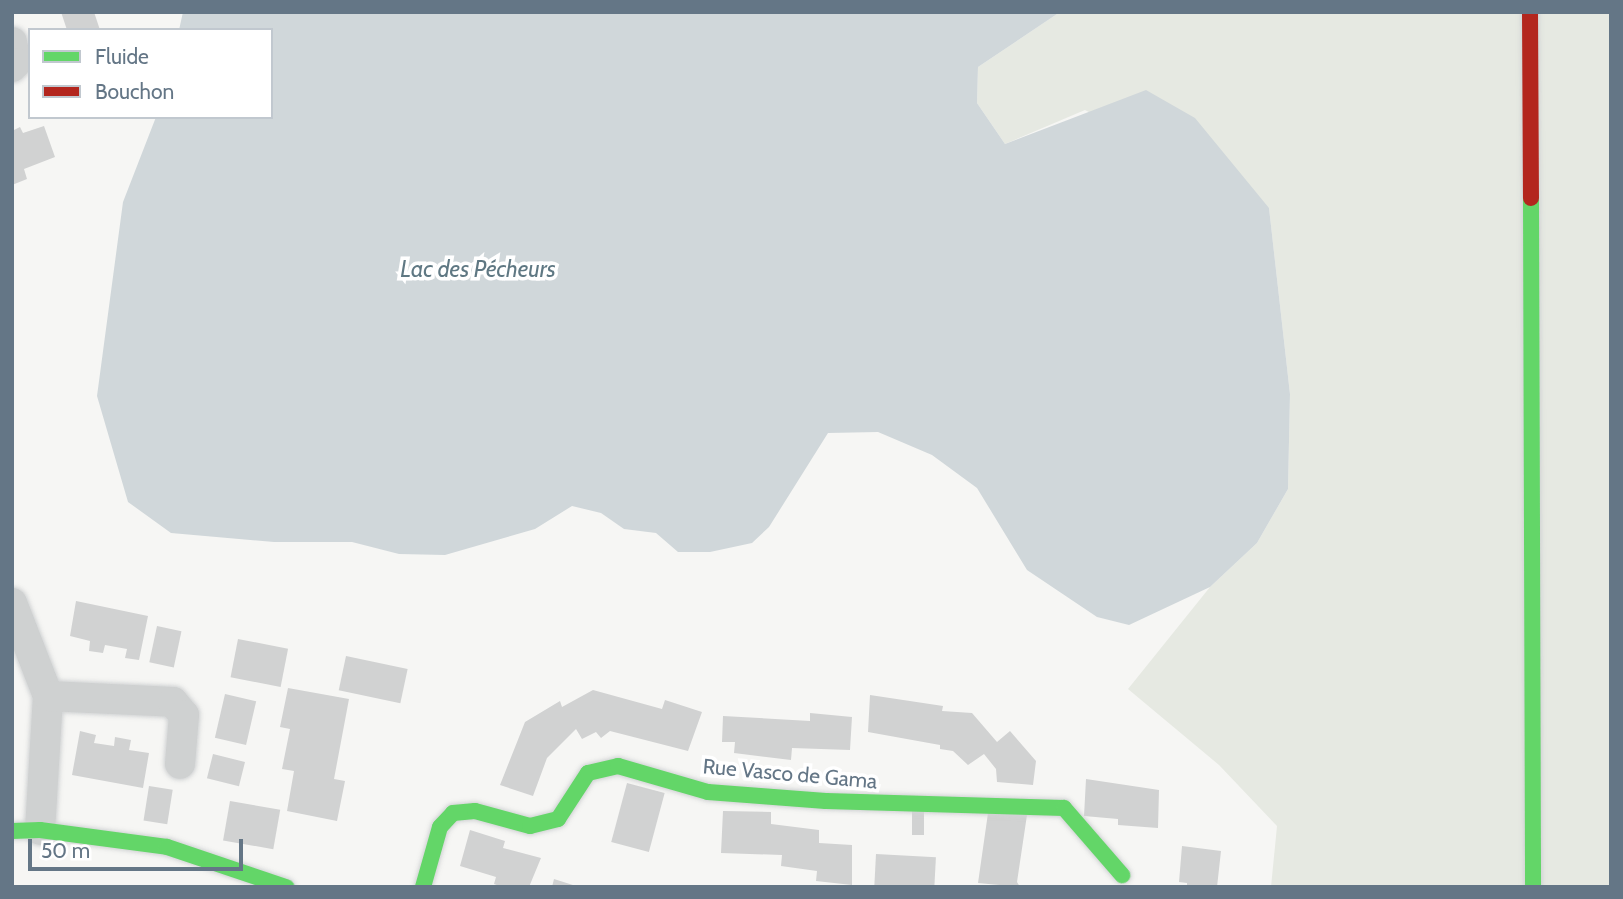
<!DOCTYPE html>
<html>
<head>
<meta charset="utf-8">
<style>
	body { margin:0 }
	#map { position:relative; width:1623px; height:899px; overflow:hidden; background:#f6f6f4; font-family:Cabin,sans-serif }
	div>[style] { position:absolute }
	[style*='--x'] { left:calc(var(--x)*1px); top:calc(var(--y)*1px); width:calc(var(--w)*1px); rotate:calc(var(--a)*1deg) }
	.green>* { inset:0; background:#e6e9e2 }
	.water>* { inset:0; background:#d0d7da }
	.building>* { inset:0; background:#d1d2d2; transform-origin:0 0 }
	.roads { filter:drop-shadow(0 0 2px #d1d3d4) drop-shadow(0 0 2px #d1d3d4) }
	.street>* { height:30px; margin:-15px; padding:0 15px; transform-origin:15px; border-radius:15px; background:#cfd1d1 }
	.fast>* { height:16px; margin:-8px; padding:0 8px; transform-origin:8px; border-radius:8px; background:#63d668 }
	.jam>* { height:16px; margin:-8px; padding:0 8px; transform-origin:8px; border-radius:8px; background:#b3261e }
	span { translate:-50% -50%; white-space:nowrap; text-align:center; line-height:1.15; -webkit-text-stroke:7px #fff; paint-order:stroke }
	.street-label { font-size:21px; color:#647686 }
	.water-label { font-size:23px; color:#5f7883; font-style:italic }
	.frame { position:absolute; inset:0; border:14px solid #647686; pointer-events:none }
	.legend { position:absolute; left:28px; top:28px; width:245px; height:91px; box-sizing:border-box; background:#fff; border:2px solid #c1c8cf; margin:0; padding:9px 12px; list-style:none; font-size:21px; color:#647686 }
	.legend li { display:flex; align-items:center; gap:14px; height:35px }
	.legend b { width:35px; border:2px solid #c1c8cf }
	.scale { position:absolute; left:28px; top:839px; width:215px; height:32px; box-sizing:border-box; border:4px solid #647686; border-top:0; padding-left:9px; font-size:21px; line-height:24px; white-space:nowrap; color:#647686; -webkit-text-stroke:5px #fff; paint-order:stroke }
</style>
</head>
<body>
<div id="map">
	<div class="green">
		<i style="clip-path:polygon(1060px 12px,1611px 12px,1611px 887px,1271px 887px,1277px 826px,1219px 765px,1128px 689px,1210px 587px,1257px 543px,1288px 489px,1290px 394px,1269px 208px,1085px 110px,1005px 144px,977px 103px,978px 67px)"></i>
	</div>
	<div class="water">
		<i style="clip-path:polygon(183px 12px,1060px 12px,978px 67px,977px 103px,1005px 144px,1146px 90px,1195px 118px,1269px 208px,1290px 394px,1288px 489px,1257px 543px,1210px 587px,1129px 625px,1097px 617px,1027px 570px,977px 488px,932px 455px,878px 432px,828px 433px,769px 527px,752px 543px,710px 552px,678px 552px,656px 533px,624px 529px,601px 513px,572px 506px,535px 529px,445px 555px,399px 554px,352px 542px,274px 542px,171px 533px,128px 502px,97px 396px,123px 202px,156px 117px,271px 117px,271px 30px,179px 30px)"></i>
	</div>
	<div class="building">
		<i style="clip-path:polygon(61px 12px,94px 12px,100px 30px,67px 30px)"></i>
		<i style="clip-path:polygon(44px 126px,55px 157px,24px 169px,27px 179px,12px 185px,12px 131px,20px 127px,23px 133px)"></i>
		<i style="clip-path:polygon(76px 601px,148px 616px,139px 660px,125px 658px,127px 649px,105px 645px,103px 653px,89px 651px,90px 641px,70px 636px)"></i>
		<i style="left:157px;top:626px;width:25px;height:37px;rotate:12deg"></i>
		<i style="left:238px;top:639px;width:51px;height:39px;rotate:11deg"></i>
		<i style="left:346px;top:656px;width:63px;height:35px;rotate:12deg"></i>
		<i style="clip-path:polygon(288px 688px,349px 699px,334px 779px,345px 781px,337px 821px,287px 811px,294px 771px,282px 769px,290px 729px,280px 727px)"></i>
		<i style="clip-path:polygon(593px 690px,662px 709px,665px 700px,702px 712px,688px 751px,610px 731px,601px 738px,596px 732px,582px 739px,576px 729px,547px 758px,533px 796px,500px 785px,525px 722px,560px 701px,562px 707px)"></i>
		<i style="left:225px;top:694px;width:32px;height:45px;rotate:13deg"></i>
		<i style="clip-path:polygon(870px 695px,943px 706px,942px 711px,972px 713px,997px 742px,1010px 731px,1036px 761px,1033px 785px,997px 782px,996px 769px,984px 754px,968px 765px,953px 751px,940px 749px,940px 745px,868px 732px)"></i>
		<i style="clip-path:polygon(810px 713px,852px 717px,850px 750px,792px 748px,791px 760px,734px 753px,735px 742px,722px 742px,723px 716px,810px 721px)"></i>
		<i style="clip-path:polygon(80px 731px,96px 735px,94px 743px,114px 746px,115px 737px,131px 740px,129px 750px,149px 753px,143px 788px,72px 775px)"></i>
		<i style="left:213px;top:754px;width:33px;height:25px;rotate:14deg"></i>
		<i style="clip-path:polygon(1086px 779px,1159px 790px,1158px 828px,1118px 825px,1118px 819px,1084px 816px)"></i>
		<i style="left:627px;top:783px;width:39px;height:61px;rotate:15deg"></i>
		<i style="left:149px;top:786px;width:24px;height:35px;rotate:9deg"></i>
		<i style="left:230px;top:801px;width:51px;height:40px;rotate:10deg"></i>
		<i style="left:912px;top:808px;width:12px;height:27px"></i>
		<i style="clip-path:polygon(723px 811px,771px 812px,771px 824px,819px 830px,819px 843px,852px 845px,852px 885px,816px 881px,817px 871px,781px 866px,782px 855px,721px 853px)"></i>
		<i style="clip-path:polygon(988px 813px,1027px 815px,1017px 882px,1020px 887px,978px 883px)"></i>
		<i style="clip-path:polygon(470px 830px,505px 841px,503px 848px,541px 858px,529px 887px,502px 887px,494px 884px,496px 877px,460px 866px)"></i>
		<i style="clip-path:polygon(1182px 846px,1221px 851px,1217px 887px,1187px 887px,1187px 883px,1179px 882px)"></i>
		<i style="left:876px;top:854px;width:60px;height:33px;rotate:3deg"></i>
		<i style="clip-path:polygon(554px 879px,576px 886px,576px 887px,552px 887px)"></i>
	</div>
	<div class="roads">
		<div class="street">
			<i style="--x:12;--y:42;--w:21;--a:79"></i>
			<i style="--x:16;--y:63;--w:6;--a:135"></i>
			<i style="--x:12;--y:603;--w:100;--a:68.8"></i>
			<i style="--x:48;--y:696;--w:134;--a:93.4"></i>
			<i style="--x:48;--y:696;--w:125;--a:2.7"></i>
			<i style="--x:173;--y:702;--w:17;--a:50"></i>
			<i style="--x:184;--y:715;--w:49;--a:94.7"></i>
		</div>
		<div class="fast">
			<i style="--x:1531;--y:198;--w:689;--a:89.83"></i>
			<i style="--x:12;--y:831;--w:28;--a:-2"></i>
			<i style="--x:40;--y:830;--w:128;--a:7.6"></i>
			<i style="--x:167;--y:847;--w:126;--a:18.6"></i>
			<i style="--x:423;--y:887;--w:62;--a:-74.2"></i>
			<i style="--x:440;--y:827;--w:19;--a:-47"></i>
			<i style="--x:453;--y:813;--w:22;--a:-5"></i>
			<i style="--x:475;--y:811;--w:57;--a:15.3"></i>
			<i style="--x:530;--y:826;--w:29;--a:-14"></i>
			<i style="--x:558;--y:819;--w:55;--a:-56.9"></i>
			<i style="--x:588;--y:773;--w:31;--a:-13"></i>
			<i style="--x:618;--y:766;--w:94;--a:16.1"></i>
			<i style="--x:708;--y:792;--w:118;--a:4.4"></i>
			<i style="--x:826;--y:801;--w:238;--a:1.7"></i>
			<i style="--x:1064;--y:808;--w:89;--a:49.1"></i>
		</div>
		<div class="jam">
			<i style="--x:1530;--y:12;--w:186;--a:89.7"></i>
		</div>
	</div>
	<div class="street-label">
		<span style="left:790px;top:774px;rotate:5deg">Rue Vasco de Gama</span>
	</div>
	<div class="water-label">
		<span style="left:478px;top:269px">Lac des Pécheurs</span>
	</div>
	<div class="frame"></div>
	<ul class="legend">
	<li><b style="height:9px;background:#63d668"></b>Fluide</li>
	<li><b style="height:9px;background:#b3261e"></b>Bouchon</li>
	</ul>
	<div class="scale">50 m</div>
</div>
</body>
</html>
